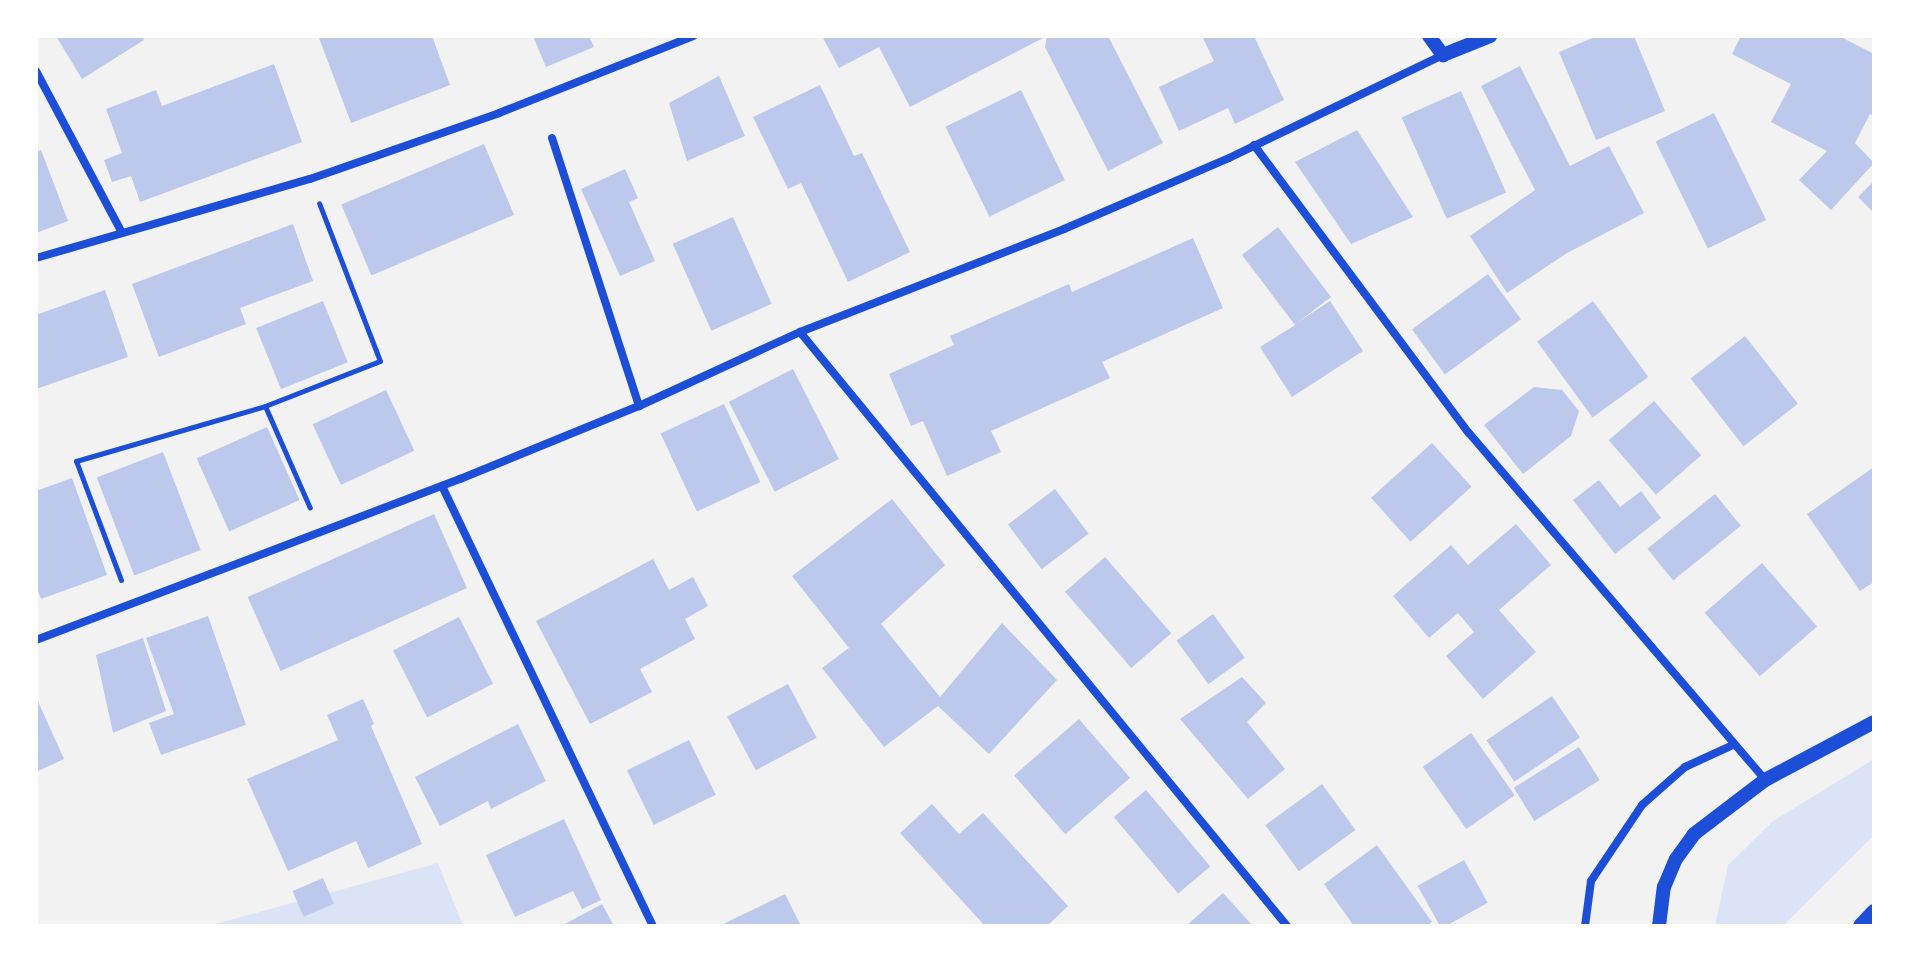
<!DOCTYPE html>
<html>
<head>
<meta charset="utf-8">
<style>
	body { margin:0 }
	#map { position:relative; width:1910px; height:962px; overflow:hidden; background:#f2f2f2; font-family:"Times New Roman",serif }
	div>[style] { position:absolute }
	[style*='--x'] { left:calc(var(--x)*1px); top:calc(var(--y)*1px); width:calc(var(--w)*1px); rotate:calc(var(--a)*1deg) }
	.green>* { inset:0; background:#dbe4f7 }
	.building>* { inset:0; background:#bdc9ec; transform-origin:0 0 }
	.path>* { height:5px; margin:-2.5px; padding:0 2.5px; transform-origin:2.5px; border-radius:2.5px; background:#1d4ed8 }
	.minor>* { height:8px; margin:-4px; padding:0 4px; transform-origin:4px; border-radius:4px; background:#1d4ed8 }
	.tertiary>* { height:14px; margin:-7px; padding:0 7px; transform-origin:7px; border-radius:7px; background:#1d4ed8 }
	.secondary>* { height:16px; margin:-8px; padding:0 8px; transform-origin:8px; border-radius:8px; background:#1d4ed8 }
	span { translate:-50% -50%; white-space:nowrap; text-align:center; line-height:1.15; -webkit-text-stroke:8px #fff; paint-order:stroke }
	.frame { position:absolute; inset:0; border:38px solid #fff; pointer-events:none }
</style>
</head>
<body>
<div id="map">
	<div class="green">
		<i style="clip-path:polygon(1874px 759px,1874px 835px,1783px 926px,1715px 926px,1728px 865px,1773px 821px)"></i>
		<i style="clip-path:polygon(438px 863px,463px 926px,208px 926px)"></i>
	</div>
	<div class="building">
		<i style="clip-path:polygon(56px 36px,141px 36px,144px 40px,82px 79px)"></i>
		<i style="clip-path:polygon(323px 36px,432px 36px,450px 85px,351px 123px,319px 38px)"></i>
		<i style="clip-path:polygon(533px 36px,589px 36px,594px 47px,546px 67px)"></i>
		<i style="clip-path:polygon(827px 36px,1108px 36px,1163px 143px,1108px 171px,1045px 47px,1047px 36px,910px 107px,879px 47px,839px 68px,823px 38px)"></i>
		<i style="clip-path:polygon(1202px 36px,1254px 36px,1284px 100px,1235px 124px,1228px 108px,1179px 131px,1159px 87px,1214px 61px)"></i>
		<i style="clip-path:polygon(1597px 36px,1634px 36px,1665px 111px,1596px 140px,1559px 52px)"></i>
		<i style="clip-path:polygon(1741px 36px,1839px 36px,1874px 54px,1874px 116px,1870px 114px,1855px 143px,1874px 163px,1831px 210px,1799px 180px,1827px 151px,1771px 122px,1791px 84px,1732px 54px)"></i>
		<i style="clip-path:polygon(274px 64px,302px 142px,140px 202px,131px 176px,112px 182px,104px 160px,122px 153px,106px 109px,156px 90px,162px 106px)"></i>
		<i style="clip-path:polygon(1520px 66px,1570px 166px,1609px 146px,1644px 213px,1567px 253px,1507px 293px,1470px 236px,1535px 190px,1481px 86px)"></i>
		<i style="clip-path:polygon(719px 76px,745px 136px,687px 161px,669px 103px)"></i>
		<i style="clip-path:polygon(820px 85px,854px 156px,862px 153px,910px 252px,848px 282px,801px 183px,788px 189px,753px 117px)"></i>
		<i style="left:1021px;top:90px;width:100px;height:84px;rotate:64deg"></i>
		<i style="left:1461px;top:91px;width:111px;height:65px;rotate:66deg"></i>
		<i style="left:1714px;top:113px;width:119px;height:65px;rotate:64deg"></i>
		<i style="clip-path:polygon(1357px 130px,1413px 217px,1351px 244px,1295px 162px)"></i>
		<i style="left:484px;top:144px;width:77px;height:155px;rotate:67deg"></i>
		<i style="clip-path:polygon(41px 150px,68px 221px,36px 233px,36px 152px)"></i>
		<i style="clip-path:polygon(625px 169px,638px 198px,629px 202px,655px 261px,620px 276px,581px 189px)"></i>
		<i style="clip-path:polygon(1874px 181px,1874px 213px,1858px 197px)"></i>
		<i style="left:733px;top:217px;width:95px;height:66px;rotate:66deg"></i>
		<i style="clip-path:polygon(293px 224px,313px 281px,240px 308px,246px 324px,159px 357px,132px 284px)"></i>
		<i style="clip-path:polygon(1278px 227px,1331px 297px,1298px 322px,1330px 301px,1363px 351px,1292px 397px,1260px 347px,1295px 325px,1242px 255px)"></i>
		<i style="clip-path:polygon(1193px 238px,1223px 308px,1102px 362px,1110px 378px,991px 431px,1001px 452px,947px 476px,923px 421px,911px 426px,889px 374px,954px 345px,950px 336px,1069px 284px,1072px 292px)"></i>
		<i style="left:1488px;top:274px;width:56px;height:94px;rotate:54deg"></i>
		<i style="clip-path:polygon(105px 290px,128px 357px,36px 389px,36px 315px)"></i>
		<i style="left:323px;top:301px;width:66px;height:72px;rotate:68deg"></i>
		<i style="left:1593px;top:301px;width:94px;height:69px;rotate:54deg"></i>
		<i style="left:1745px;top:336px;width:86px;height:69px;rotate:52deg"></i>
		<i style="left:793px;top:369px;width:101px;height:72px;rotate:63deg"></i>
		<i style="clip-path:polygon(1534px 387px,1562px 390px,1579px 411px,1571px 436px,1523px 474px,1484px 425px)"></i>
		<i style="left:386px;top:390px;width:67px;height:81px;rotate:65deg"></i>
		<i style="left:1654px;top:401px;width:72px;height:60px;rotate:49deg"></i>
		<i style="left:724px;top:404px;width:86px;height:70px;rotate:65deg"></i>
		<i style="left:267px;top:427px;width:80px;height:77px;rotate:66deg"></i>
		<i style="left:1432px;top:443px;width:59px;height:82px;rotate:48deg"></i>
		<i style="left:163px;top:452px;width:105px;height:71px;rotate:69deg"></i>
		<i style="clip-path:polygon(1874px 467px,1874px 582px,1860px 591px,1807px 514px)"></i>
		<i style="clip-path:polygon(72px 478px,107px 575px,41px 599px,36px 586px,36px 491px)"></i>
		<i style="clip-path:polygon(1599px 480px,1620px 507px,1641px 491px,1661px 518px,1615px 554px,1573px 500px)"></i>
		<i style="left:1055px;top:489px;width:56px;height:59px;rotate:53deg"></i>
		<i style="left:1715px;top:494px;width:41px;height:87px;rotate:51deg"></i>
		<i style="clip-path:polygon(892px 499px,945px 565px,881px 624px,940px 697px,1002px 623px,1057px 680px,989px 754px,938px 706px,884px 747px,822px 668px,849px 648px,792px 576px)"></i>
		<i style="left:434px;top:514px;width:81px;height:204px;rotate:66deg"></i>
		<i style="clip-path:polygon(1516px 524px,1551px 565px,1499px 610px,1536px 652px,1483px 699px,1446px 656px,1474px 632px,1458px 613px,1429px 638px,1393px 596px,1451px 545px,1468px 565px)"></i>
		<i style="left:1105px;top:557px;width:101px;height:53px;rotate:49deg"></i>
		<i style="clip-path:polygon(653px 559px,669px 590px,693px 577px,708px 606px,685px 619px,695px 639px,640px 669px,652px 692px,590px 724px,536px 621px)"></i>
		<i style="left:1762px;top:563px;width:84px;height:76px;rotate:49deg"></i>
		<i style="left:1213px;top:614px;width:54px;height:45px;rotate:54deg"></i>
		<i style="clip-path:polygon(208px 616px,246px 725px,161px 755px,149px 723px,174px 714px,146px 638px)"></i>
		<i style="left:459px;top:617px;width:75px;height:74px;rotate:63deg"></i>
		<i style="clip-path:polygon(143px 638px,166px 711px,113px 733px,96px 655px)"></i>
		<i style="clip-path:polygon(1242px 677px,1266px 703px,1247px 722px,1285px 769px,1248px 799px,1180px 719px)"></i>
		<i style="left:788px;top:684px;width:61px;height:69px;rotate:62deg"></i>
		<i style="left:1552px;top:696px;width:50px;height:79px;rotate:56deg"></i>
		<i style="clip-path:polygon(36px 697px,64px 759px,36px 772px)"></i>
		<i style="clip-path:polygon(363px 699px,374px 724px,371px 726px,422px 844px,368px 868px,356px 841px,288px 871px,247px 779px,338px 740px,327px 715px)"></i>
		<i style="left:1079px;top:719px;width:78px;height:86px;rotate:49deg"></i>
		<i style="clip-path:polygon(518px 724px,546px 781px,491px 809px,488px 801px,440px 826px,415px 777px)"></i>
		<i style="left:1471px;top:733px;width:76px;height:59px;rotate:55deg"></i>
		<i style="left:689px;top:740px;width:61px;height:69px;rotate:64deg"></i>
		<i style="left:1579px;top:747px;width:39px;height:77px;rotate:58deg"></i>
		<i style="left:1322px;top:784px;width:57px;height:70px;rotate:54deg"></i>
		<i style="left:1146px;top:790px;width:100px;height:42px;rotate:50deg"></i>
		<i style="clip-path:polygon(932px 804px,959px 834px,983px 813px,1068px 906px,1047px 926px,985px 926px,900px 833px)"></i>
		<i style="clip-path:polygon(564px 819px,601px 900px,582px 909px,573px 891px,515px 917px,486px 855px)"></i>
		<i style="clip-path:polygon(1377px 845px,1432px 922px,1427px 926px,1354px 926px,1324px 884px)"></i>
		<i style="left:1464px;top:860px;width:49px;height:53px;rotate:61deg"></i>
		<i style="left:323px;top:878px;width:28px;height:33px;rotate:67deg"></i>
		<i style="clip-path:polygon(1223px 893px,1253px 926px,1186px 926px)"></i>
		<i style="clip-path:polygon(785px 894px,801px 926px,719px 926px)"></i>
		<i style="clip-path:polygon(602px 904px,614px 926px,561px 926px)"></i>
	</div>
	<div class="path">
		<i style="--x:265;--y:406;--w:111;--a:66.2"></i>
		<i style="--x:121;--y:580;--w:127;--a:-110.7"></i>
		<i style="--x:76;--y:461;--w:197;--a:-16.2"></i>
		<i style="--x:265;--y:406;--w:123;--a:-21.4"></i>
		<i style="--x:380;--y:361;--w:169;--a:-111.1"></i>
	</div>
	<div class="minor">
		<i style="--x:36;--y:71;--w:181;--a:62"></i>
		<i style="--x:552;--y:138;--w:282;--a:72"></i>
		<i style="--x:1254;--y:145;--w:359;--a:53.3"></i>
		<i style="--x:1469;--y:433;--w:456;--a:49.5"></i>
		<i style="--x:36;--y:258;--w:285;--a:-16.1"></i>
		<i style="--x:310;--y:179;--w:200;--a:-19.2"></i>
		<i style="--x:499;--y:113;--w:209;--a:-21.6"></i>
		<i style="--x:800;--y:332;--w:768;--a:50.65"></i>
		<i style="--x:442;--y:486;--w:488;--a:64.4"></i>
		<i style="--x:36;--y:640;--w:454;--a:-20.8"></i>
		<i style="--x:460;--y:479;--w:193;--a:-22.2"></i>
		<i style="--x:639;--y:406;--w:177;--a:-24.7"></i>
		<i style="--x:800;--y:332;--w:283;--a:-21.3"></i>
		<i style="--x:1064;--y:229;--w:180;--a:-23.3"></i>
		<i style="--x:1229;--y:158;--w:237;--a:-25.7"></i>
		<i style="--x:1585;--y:926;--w:45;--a:-82.4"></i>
		<i style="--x:1591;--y:881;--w:92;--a:-56.1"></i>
		<i style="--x:1642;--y:805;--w:57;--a:-41.5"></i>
		<i style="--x:1685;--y:767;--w:53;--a:-24.6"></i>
	</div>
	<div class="tertiary">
		<i style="--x:1429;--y:36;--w:24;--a:54"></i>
		<i style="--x:1443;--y:55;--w:51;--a:-22"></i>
		<i style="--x:1659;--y:926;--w:39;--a:-83"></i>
		<i style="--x:1664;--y:887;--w:30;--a:-67"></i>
		<i style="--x:1676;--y:859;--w:31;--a:-54"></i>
		<i style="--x:1694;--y:834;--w:89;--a:-37.3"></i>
		<i style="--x:1765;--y:780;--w:123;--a:-28"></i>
	</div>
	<div class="secondary">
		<i style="--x:1861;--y:926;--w:19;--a:-47"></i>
	</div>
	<div class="frame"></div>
</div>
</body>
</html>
